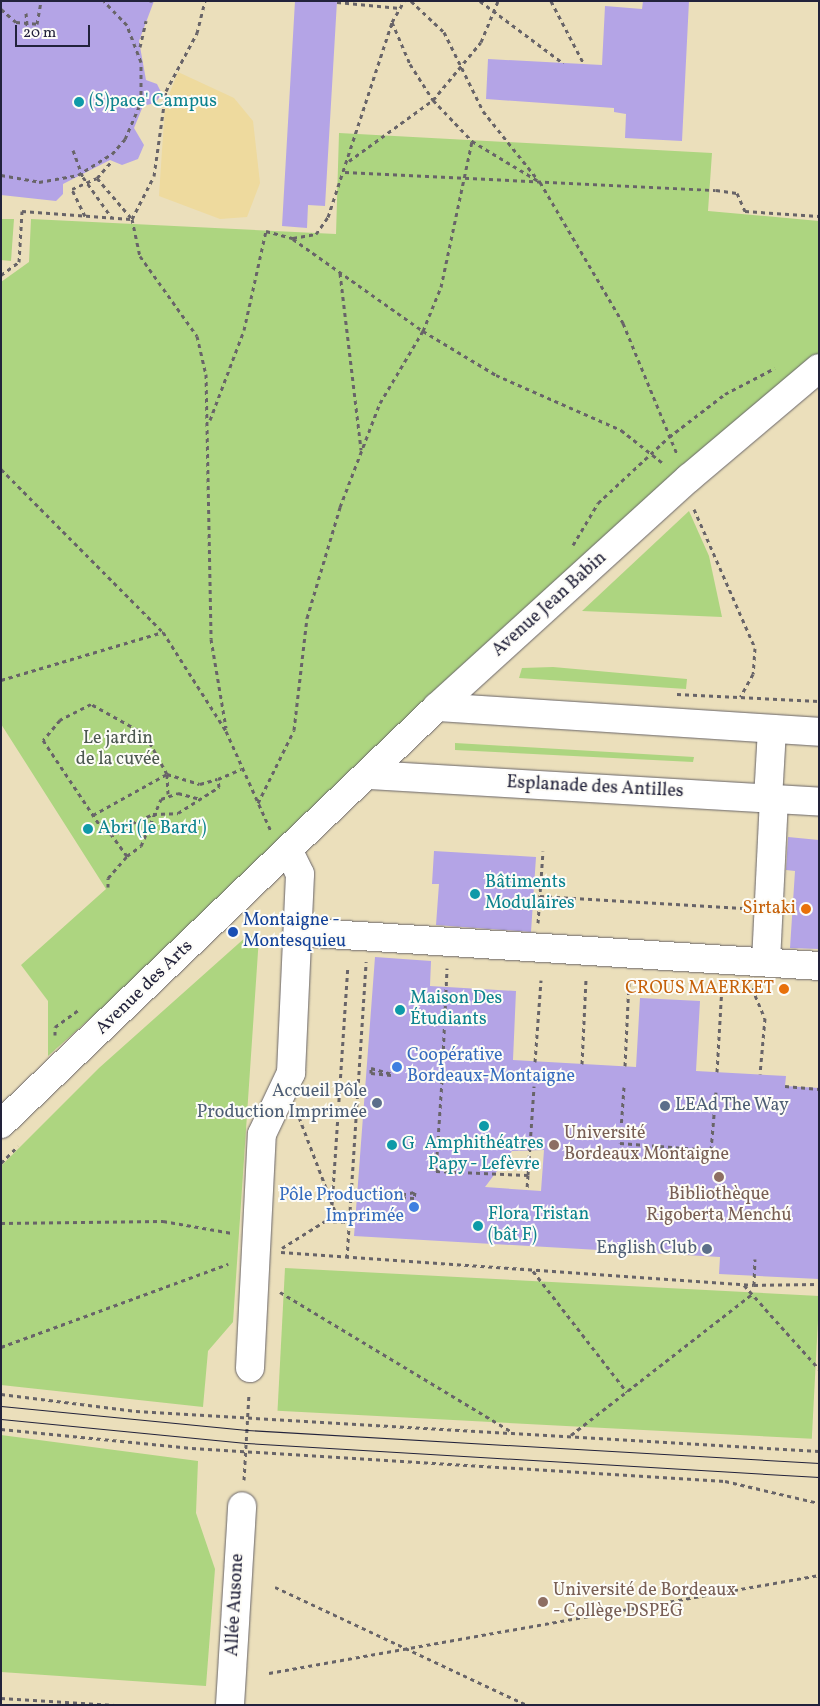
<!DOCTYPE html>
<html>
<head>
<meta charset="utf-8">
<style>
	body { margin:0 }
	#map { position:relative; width:820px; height:1706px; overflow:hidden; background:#ebdfbb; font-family:Vollkorn,serif }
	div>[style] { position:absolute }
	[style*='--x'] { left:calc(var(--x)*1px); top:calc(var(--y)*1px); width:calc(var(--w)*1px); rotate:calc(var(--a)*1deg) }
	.green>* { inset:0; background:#add580; transform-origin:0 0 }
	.sand>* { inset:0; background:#eeda9e }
	.building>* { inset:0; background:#b4a4e6 }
	.path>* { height:3px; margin-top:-1.5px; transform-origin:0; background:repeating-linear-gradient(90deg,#686468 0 4px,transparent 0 8px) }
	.roads { filter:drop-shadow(0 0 1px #686468) drop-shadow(0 0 1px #686468) }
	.minor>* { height:28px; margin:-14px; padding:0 14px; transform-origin:14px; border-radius:14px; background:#fff }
	.tram>* { height:1px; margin:-0.5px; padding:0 0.5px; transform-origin:0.5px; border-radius:0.5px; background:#22223b }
	.dots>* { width:14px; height:14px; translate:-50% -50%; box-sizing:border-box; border:2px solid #fdfcf7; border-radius:50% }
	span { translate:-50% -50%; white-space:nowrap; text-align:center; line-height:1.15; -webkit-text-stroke:4px #fdfcf7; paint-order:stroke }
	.culture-label { font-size:18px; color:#0d838f }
	.left { translate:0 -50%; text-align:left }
	.street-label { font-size:18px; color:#22223b }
	.park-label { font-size:18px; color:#4c5850 }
	.food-label { font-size:18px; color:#c56008 }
	.right { translate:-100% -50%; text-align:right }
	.transit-label { font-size:18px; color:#164399 }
	.shop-label { font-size:18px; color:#366cbe }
	.service-label { font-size:18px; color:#4e5e75 }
	.education-label { font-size:18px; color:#785e54 }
	.frame { position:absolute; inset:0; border:2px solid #22223b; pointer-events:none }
	.scale { position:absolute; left:15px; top:25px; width:75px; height:22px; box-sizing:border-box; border:2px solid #22223b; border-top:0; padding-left:6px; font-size:15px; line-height:18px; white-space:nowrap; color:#22223b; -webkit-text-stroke:4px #fdfcf7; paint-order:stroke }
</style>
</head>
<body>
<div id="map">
	<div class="green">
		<i style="clip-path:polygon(339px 133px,712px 153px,708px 211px,819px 221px,819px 354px,735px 423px,273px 856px,48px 1056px,48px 1001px,21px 965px,106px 889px,1px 724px,1px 282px,29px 262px,31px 219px,336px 234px)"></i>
		<i style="clip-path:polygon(1px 219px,14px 219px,11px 261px,1px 260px)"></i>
		<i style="clip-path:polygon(689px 511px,709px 556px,722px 617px,582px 611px)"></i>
		<i style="clip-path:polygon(553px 667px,687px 679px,686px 689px,519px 678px,522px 668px)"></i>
		<i style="clip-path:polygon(455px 743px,694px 757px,693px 762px,455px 750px)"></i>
		<i style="clip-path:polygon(247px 936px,259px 937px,233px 1322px,208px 1351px,203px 1407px,1px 1385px,1px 1166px,99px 1068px)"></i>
		<i style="left:285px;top:1268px;width:535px;height:143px;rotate:3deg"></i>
		<i style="clip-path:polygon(1px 1435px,198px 1461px,196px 1513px,215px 1569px,206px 1686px,1px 1672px)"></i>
	</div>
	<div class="sand">
		<i style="clip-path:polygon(178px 72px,234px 98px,253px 121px,260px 183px,247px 217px,220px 219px,159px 196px,165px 105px)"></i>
	</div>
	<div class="building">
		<i style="clip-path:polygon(1px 1px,154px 1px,139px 41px,146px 80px,157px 84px,162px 94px,155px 103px,143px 106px,134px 128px,144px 145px,138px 159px,122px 165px,110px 160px,63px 184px,63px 194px,56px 201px,1px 195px)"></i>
		<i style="clip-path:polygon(295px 1px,337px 1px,325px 206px,308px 205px,307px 228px,282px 226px)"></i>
		<i style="clip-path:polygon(643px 1px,689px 1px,682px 141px,625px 138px,626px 114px,614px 112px,614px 108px,486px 99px,488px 59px,602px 65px,605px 6px,642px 9px)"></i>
		<i style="clip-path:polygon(788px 837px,819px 840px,819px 949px,790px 948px,795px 871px,786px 870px)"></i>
		<i style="clip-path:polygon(434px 851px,536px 857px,531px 932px,436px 925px,439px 884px,432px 884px)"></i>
		<i style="clip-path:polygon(evenodd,375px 957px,431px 961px,430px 986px,516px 991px,513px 1060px,636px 1067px,640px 998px,700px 1001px,696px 1071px,786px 1076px,785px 1086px,819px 1088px,819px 1279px,719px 1274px,720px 1257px,354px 1236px,375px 957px,544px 1150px,541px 1191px,485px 1187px,512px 1151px,544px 1150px)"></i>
	</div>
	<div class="path">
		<i style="--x:411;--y:1;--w:45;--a:43.2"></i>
		<i style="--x:444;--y:32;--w:88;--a:63.7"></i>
		<i style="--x:483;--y:111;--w:88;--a:51.4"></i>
		<i style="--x:480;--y:1;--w:104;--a:36.8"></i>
		<i style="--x:551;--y:1;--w:71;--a:62.4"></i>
		<i style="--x:151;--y:2;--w:1;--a:-90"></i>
		<i style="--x:337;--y:2;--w:63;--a:5.4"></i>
		<i style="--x:1;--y:9;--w:20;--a:41"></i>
		<i style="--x:16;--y:22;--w:21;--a:5"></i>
		<i style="--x:37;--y:24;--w:23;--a:-80"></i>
		<i style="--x:26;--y:13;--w:21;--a:85"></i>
		<i style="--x:392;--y:22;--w:46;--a:66.8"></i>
		<i style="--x:410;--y:64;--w:43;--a:57.4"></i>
		<i style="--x:433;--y:100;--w:57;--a:46.4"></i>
		<i style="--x:472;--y:141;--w:79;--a:31.1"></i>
		<i style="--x:540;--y:182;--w:164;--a:59.5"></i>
		<i style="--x:623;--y:323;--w:142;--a:67.6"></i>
		<i style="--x:140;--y:47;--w:27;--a:-77"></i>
		<i style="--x:73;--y:150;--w:29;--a:70"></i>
		<i style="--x:83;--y:177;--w:50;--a:54.7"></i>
		<i style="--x:349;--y:161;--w:104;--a:-36"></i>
		<i style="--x:433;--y:100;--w:75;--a:-50.4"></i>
		<i style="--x:481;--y:42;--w:44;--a:-67.5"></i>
		<i style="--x:345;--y:172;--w:371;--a:2.8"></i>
		<i style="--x:716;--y:190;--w:21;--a:8"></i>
		<i style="--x:737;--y:193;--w:20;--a:66"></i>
		<i style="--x:745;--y:211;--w:74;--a:3.9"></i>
		<i style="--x:1;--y:175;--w:39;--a:10"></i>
		<i style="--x:39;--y:182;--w:40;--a:-10"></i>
		<i style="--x:78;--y:175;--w:40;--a:-32"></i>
		<i style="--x:112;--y:154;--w:20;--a:-49"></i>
		<i style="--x:125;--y:139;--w:40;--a:-66.6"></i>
		<i style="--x:141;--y:102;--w:40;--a:-90"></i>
		<i style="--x:141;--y:62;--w:40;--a:-111"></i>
		<i style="--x:127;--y:25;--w:33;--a:-134"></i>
		<i style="--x:97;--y:178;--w:54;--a:49.5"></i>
		<i style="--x:132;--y:219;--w:38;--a:78"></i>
		<i style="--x:140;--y:256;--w:98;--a:54.5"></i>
		<i style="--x:197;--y:336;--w:39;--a:77"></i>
		<i style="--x:206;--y:374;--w:265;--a:88.9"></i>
		<i style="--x:211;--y:639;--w:90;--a:80.4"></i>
		<i style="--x:85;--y:216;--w:30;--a:-116"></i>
		<i style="--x:72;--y:189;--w:27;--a:-24"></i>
		<i style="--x:97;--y:178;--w:23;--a:-49"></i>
		<i style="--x:132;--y:219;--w:48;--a:-62.9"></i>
		<i style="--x:154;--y:176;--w:86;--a:-82"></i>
		<i style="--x:166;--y:91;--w:66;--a:-61.9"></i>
		<i style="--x:197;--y:33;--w:33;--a:-76"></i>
		<i style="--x:293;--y:239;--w:159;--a:35.3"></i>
		<i style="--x:423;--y:331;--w:85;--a:31.1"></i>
		<i style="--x:496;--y:375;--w:137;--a:23.7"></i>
		<i style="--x:621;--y:430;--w:55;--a:38.3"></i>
		<i style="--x:340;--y:273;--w:178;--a:83.2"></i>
		<i style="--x:1;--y:275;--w:22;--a:-36"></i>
		<i style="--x:19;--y:262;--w:51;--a:-86.6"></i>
		<i style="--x:22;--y:211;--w:109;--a:4.2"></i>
		<i style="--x:210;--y:420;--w:96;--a:-69.3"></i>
		<i style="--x:244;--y:330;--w:101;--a:-77.5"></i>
		<i style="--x:266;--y:231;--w:28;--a:15"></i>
		<i style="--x:293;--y:238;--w:23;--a:-10"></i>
		<i style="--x:316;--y:234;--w:21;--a:-55"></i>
		<i style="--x:328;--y:217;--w:205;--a:-71.8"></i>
		<i style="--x:392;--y:22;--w:24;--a:-60"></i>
		<i style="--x:1;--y:469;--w:230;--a:45.2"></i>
		<i style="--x:163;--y:632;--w:117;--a:57.5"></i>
		<i style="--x:226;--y:731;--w:110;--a:65.8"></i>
		<i style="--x:694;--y:509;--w:152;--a:66.3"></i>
		<i style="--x:755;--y:648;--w:26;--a:94"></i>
		<i style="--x:753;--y:674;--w:26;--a:119"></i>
		<i style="--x:573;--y:545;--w:49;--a:-59.2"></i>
		<i style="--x:598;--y:503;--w:97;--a:-42.9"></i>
		<i style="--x:669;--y:437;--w:71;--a:-37.5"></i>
		<i style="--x:725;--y:394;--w:56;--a:-27.5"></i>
		<i style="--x:1;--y:680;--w:169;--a:-16.5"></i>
		<i style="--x:677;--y:694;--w:142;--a:2.8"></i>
		<i style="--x:168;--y:794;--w:20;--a:-93"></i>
		<i style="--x:167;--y:774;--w:46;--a:-118.8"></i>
		<i style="--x:145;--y:734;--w:62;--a:-150.9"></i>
		<i style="--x:91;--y:704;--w:35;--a:153"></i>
		<i style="--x:60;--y:720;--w:26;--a:130"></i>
		<i style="--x:43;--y:740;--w:105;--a:56.3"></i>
		<i style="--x:101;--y:827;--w:11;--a:34"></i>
		<i style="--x:110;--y:833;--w:47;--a:-23.8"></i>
		<i style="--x:153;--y:814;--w:25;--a:-2"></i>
		<i style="--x:178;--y:813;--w:49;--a:-32.4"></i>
		<i style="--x:219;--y:787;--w:8;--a:-97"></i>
		<i style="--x:218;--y:779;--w:25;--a:-23"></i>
		<i style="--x:258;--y:803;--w:81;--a:-63.7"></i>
		<i style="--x:294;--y:730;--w:113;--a:-83.4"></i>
		<i style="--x:307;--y:618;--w:116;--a:-73.4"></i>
		<i style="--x:340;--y:507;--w:111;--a:-69"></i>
		<i style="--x:380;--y:403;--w:84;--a:-59.2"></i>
		<i style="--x:423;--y:331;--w:48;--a:-67.8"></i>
		<i style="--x:441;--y:287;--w:149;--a:-78"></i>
		<i style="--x:93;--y:815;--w:85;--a:-29"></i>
		<i style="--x:167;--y:774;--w:34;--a:17"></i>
		<i style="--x:200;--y:784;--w:18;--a:-16"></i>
		<i style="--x:127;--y:856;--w:17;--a:-36"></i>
		<i style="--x:141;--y:846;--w:51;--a:-66.9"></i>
		<i style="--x:161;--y:799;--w:18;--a:-19"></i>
		<i style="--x:178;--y:793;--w:23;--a:15"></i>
		<i style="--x:108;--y:887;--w:9;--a:-90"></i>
		<i style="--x:108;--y:878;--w:29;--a:-49"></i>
		<i style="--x:127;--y:856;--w:29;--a:-126"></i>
		<i style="--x:540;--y:896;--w:203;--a:3.4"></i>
		<i style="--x:538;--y:923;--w:72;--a:-86"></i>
		<i style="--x:752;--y:988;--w:33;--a:67"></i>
		<i style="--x:765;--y:1018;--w:56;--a:95.1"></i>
		<i style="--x:55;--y:1035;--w:8;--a:-90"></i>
		<i style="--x:55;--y:1027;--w:31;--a:-36"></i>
		<i style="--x:443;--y:1057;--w:89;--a:-87.4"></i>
		<i style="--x:535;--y:1062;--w:82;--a:-85.8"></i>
		<i style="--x:582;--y:1064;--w:86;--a:-87.3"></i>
		<i style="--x:625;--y:1066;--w:86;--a:-87.3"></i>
		<i style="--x:717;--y:1072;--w:87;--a:-86.7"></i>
		<i style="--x:391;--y:1075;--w:20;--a:-174"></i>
		<i style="--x:371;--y:1073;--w:5;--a:-90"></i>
		<i style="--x:371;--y:1068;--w:22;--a:16"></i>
		<i style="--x:442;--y:1080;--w:91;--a:93.8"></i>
		<i style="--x:436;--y:1171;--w:92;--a:2.5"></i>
		<i style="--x:528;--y:1175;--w:15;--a:94"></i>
		<i style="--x:785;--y:1086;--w:34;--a:5"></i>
		<i style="--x:624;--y:1087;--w:56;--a:94.1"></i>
		<i style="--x:620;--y:1143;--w:91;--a:4.4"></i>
		<i style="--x:711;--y:1150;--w:58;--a:-85.1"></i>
		<i style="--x:299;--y:1117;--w:112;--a:69.1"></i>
		<i style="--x:1;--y:1163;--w:24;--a:-45"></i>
		<i style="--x:528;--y:1175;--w:89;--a:-86.1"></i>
		<i style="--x:394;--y:1196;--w:21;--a:-11"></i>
		<i style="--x:415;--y:1192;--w:6;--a:99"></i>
		<i style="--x:414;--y:1198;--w:20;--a:-177"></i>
		<i style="--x:332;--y:1205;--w:240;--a:-86.2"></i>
		<i style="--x:1;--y:1223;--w:162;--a:-0.7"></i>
		<i style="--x:163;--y:1221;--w:70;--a:9.9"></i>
		<i style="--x:282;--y:1248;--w:51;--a:-32.1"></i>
		<i style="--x:325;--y:1221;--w:30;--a:2"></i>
		<i style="--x:281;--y:1252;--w:474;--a:4"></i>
		<i style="--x:754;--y:1285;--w:65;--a:-0.9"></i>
		<i style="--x:347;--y:1258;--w:297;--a:-86.3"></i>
		<i style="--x:533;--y:1271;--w:153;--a:52.2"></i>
		<i style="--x:744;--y:1285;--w:113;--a:48.2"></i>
		<i style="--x:754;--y:1285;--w:26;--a:-88"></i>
		<i style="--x:280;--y:1292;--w:271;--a:31.1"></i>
		<i style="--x:1;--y:1347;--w:242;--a:-20.1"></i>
		<i style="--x:1;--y:1394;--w:136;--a:7.2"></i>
		<i style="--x:136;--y:1411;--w:684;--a:3.35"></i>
		<i style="--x:1;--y:1429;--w:192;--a:5.7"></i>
		<i style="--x:192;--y:1448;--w:534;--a:3.54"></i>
		<i style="--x:725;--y:1481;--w:97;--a:13.2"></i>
		<i style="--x:571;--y:1435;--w:229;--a:-37.9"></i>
		<i style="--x:244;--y:1480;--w:86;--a:-86.7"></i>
		<i style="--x:275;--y:1587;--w:278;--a:25.1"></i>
		<i style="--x:269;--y:1673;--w:559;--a:-10.1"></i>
		<i style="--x:1;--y:1698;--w:114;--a:3.5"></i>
	</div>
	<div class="roads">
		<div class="minor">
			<i style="--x:437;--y:707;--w:383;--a:3.7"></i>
			<i style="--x:371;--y:775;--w:449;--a:3.4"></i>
			<i style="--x:768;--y:799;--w:70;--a:-86.7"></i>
			<i style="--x:298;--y:932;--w:522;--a:3.73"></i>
			<i style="--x:766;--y:962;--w:163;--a:-87.2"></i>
			<i style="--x:1;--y:1124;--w:603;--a:-43.72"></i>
			<i style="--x:437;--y:707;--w:341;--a:-42.3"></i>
			<i style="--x:689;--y:478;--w:170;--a:-40.2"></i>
			<i style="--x:250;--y:1368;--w:234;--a:-87.1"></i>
			<i style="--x:262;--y:1134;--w:68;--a:-64.6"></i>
			<i style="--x:291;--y:1073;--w:199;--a:-87.4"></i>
			<i style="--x:300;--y:874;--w:25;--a:-116"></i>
			<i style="--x:230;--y:1705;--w:199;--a:-86.5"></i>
		</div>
	</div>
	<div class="tram">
		<i style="--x:1;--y:1406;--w:247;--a:5.6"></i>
		<i style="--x:247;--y:1430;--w:573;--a:3.3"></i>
		<i style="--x:1;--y:1419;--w:246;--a:5.6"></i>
		<i style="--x:246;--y:1443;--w:574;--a:3.4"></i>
	</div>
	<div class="dots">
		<i style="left:79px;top:102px;background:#0f9aa8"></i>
		<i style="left:88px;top:829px;background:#0f9aa8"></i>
		<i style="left:475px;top:894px;background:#0f9aa8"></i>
		<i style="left:806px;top:909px;background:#e8710a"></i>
		<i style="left:233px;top:932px;background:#1a4fb4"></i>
		<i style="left:784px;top:989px;background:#e8710a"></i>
		<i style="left:400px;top:1010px;background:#0f9aa8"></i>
		<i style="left:397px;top:1067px;background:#3f7fe0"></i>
		<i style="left:377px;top:1103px;background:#5c6f8a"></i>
		<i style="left:665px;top:1106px;background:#5c6f8a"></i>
		<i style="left:484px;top:1126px;background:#0f9aa8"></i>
		<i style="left:392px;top:1145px;background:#0f9aa8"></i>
		<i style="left:554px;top:1145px;background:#8d6e63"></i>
		<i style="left:719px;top:1177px;background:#8d6e63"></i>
		<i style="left:414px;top:1207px;background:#3f7fe0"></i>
		<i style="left:478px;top:1226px;background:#0f9aa8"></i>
		<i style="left:707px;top:1249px;background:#5c6f8a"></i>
		<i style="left:543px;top:1602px;background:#8d6e63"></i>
	</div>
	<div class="culture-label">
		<span class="left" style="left:89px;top:102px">(S)pace' Campus</span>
		<span class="left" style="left:98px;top:829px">Abri (le Bard')</span>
		<span class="left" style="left:485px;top:894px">Bâtiments<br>Modulaires</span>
		<span class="left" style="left:410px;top:1010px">Maison Des<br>Étudiants</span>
		<span class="left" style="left:402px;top:1145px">G</span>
		<span style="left:484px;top:1155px">Amphithéatres<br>Papy - Lefèvre</span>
		<span class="left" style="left:488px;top:1226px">Flora Tristan<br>(bât F)</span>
	</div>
	<div class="street-label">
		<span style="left:550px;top:605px;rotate:-42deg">Avenue Jean Babin</span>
		<span style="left:595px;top:788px;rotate:3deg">Esplanade des Antilles</span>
		<span style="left:145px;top:988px;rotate:-44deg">Avenue des Arts</span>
		<span style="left:236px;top:1605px;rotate:-87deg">Allée Ausone</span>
	</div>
	<div class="park-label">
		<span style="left:118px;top:750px">Le jardin<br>de la cuvée</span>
	</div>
	<div class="food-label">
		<span class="right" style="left:796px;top:909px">Sirtaki</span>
		<span class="right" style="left:774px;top:989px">CROUS MAERKET</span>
	</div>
	<div class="transit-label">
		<span class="left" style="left:243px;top:932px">Montaigne -<br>Montesquieu</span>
	</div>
	<div class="shop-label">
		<span class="left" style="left:407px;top:1067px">Coopérative<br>Bordeaux-Montaigne</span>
		<span class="right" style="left:404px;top:1207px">Pôle Production<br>Imprimée</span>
	</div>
	<div class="service-label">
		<span class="right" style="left:367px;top:1103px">Accueil Pôle<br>Production Imprimée</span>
		<span class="left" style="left:675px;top:1106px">LEAd The Way</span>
		<span class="right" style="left:697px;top:1249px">English Club</span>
	</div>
	<div class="education-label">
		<span class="left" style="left:564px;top:1145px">Université<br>Bordeaux Montaigne</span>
		<span style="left:719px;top:1206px">Bibliothèque<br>Rigoberta Menchú</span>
		<span class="left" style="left:553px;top:1602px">Université de Bordeaux<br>- Collège DSPEG</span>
	</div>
	<div class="frame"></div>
	<div class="scale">20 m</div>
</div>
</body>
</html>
